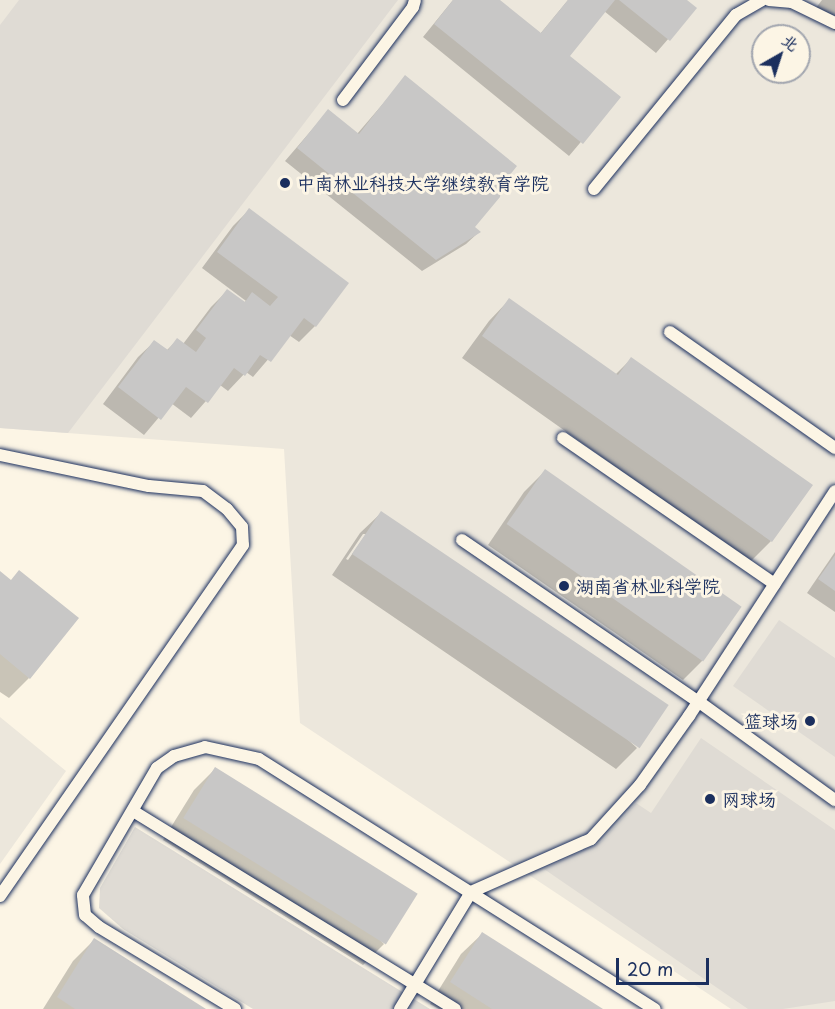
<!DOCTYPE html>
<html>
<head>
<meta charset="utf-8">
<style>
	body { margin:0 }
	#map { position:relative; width:835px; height:1009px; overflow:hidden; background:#fcf5e5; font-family:"Playpen Sans","LXGW WenKai TC",sans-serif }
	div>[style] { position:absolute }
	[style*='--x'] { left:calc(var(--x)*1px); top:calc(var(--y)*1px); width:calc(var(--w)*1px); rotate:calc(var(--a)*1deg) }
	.built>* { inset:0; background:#ece7dc }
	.green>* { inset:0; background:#dfdbd4 }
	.shadow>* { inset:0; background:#0003 }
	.building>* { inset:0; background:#c8c7c6; transform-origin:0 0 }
	.roads { filter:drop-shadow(0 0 2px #1b2f5e) drop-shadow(0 0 2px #1b2f5e) }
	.lane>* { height:12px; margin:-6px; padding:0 6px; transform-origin:6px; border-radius:6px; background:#fcf5e5 }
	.dots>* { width:16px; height:16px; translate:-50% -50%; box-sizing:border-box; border:3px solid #fcf5e5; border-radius:50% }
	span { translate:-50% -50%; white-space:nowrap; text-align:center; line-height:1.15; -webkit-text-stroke:6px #fcf5e5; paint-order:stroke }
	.poi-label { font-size:18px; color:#1b2f5e }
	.left { translate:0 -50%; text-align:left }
	.right { translate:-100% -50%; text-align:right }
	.north { position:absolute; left:751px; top:24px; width:60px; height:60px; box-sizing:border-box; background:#fcf5e5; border:2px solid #a2a6af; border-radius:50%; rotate:39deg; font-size:16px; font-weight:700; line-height:24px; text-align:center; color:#1b2f5e }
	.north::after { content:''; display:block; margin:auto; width:21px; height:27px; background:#1b2f5e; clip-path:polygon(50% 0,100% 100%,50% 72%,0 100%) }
	.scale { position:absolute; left:616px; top:958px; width:93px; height:27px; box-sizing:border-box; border:3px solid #1b2f5e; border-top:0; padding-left:8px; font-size:18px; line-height:21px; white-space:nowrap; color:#1b2f5e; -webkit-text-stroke:4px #fcf5e5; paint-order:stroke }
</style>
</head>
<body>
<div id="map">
	<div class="built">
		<i style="clip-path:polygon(evenodd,0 0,835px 0,835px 1009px,731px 1009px,300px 723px,284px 449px,0 428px,0 0,763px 36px,799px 36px,799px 72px,763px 72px,763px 36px)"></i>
		<i style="clip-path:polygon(0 717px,66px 771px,0 864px)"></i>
	</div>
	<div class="green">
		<i style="clip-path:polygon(19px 0,398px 0,68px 433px,0 428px,0 25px)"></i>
		<i style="clip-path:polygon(779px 620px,835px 658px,835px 757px,733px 686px)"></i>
		<i style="clip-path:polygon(701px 738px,835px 830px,835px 1001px,783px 1009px,748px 1009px,544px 869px,601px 842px,636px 803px,651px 813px)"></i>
		<i style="clip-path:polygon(135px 827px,430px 1009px,253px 1009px,123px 929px,99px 908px,100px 888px)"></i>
	</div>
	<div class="shadow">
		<i style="clip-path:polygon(453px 0,498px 0,540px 34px,568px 0,685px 0,695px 8px,656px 53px,604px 11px,568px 56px,618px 98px,569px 156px,423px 37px)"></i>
		<i style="clip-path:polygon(822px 0,835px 0,835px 31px,812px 13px)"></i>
		<i style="clip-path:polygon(406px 77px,473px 227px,479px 232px,466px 244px,422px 271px,285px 161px,328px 111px,357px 134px)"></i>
		<i style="clip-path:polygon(249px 210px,347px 283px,315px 326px,299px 342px,289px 335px,253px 377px,246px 372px,228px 391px,220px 385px,191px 418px,171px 403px,144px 435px,103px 404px,138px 357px,154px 342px,166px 351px,177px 340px,183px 344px,211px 307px,227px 291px,243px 303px,246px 301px,202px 268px,233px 226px)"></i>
		<i style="clip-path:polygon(509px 300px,615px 375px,631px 359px,771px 541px,750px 562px,462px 358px,489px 321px)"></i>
		<i style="clip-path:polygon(545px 471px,704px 659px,683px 680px,488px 545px,524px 492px)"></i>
		<i style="clip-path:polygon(evenodd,381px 513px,637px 748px,616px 769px,332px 575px,360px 533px,381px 513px,363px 534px,366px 534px,348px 560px,346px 559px,363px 534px)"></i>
		<i style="clip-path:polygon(835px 552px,835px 612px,807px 593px)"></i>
		<i style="clip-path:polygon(0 573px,29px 678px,9px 698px,0 692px)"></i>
		<i style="clip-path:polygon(215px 769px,384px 944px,363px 965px,163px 840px,194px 790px)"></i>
		<i style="clip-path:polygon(482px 934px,600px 1009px,439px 1009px,430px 1004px,461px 954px)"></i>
		<i style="clip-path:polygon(94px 940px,203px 1009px,43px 1009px,73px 961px)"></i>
	</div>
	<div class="building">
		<i style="clip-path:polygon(453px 0,500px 0,541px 33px,568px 0,615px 0,570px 56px,621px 97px,583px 144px,434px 24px)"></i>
		<i style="clip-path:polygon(619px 0,687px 0,697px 8px,670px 41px)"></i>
		<i style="clip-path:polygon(405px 75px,517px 166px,501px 186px,500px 197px,475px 227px,481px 232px,436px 260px,297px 148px,328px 109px,359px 134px)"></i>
		<i style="clip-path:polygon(249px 208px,349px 283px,316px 327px,304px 318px,271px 362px,260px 355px,245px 376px,234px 368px,208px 403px,186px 387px,161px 420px,118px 387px,154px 340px,168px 350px,177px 338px,196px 352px,206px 338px,196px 330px,227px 289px,245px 302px,252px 292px,270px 306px,278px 297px,217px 252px)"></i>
		<i style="clip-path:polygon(509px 298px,618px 375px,631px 357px,813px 485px,772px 542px,482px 336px)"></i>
		<i style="left:545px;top:469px;width:240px;height:67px;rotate:35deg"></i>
		<i style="left:381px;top:511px;width:347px;height:52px;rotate:34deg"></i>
		<i style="clip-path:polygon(835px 555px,835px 591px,818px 579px)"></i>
		<i style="clip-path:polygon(19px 570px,79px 618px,30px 679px,0 654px,0 571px,11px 580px)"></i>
		<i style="left:215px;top:767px;width:239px;height:60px;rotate:32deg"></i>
		<i style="clip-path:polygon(482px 932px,603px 1009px,492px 1009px,450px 982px)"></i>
		<i style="clip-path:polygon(94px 938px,206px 1009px,75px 1009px,57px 997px)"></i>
	</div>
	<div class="roads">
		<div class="lane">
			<i style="--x:769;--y:0;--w:23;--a:5"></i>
			<i style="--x:792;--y:2;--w:48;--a:26"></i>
			<i style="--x:343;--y:100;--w:116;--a:-53"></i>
			<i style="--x:413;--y:7;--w:7;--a:-74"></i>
			<i style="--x:594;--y:189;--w:225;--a:-50.8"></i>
			<i style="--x:736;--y:15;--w:30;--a:-30"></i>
			<i style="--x:670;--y:332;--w:202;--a:35.1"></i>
			<i style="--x:563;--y:438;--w:257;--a:34.6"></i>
			<i style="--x:0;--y:455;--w:152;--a:11.8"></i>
			<i style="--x:149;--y:486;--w:54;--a:5.3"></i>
			<i style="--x:203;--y:491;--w:30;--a:37"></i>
			<i style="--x:227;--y:509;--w:23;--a:50"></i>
			<i style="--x:242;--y:527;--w:18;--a:87"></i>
			<i style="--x:243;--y:545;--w:427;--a:124.7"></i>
			<i style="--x:462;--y:540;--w:287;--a:34.4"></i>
			<i style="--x:699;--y:702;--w:168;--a:35.8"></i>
			<i style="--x:133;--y:811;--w:378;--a:31.6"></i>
			<i style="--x:235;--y:1009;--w:159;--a:-148.9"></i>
			<i style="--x:99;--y:927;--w:18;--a:-139"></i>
			<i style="--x:85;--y:915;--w:20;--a:-96"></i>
			<i style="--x:83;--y:895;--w:147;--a:-59.8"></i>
			<i style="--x:157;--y:768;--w:21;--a:-35"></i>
			<i style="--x:174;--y:756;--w:32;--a:-16"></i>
			<i style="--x:205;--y:747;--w:55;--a:12.5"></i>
			<i style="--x:259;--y:759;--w:468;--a:32.3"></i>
			<i style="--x:400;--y:1009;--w:137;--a:-58.7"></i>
			<i style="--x:471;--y:892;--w:131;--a:-23.8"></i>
			<i style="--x:591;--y:839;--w:73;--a:-47.8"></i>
			<i style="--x:640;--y:785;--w:85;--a:-54.6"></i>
			<i style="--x:689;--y:716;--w:268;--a:-57"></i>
		</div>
	</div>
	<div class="dots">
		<i style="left:285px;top:183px;background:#1b2f5e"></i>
		<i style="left:564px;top:586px;background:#1b2f5e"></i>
		<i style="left:810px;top:721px;background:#1b2f5e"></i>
		<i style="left:710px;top:799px;background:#1b2f5e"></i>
	</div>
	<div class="poi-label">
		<span class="left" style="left:297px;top:183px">中南林业科技大学继续教育学院</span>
		<span class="left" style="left:576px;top:586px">湖南省林业科学院</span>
		<span class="right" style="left:798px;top:721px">篮球场</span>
		<span class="left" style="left:722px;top:799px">网球场</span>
	</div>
	<div class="north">北</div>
	<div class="scale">20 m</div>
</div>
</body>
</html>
